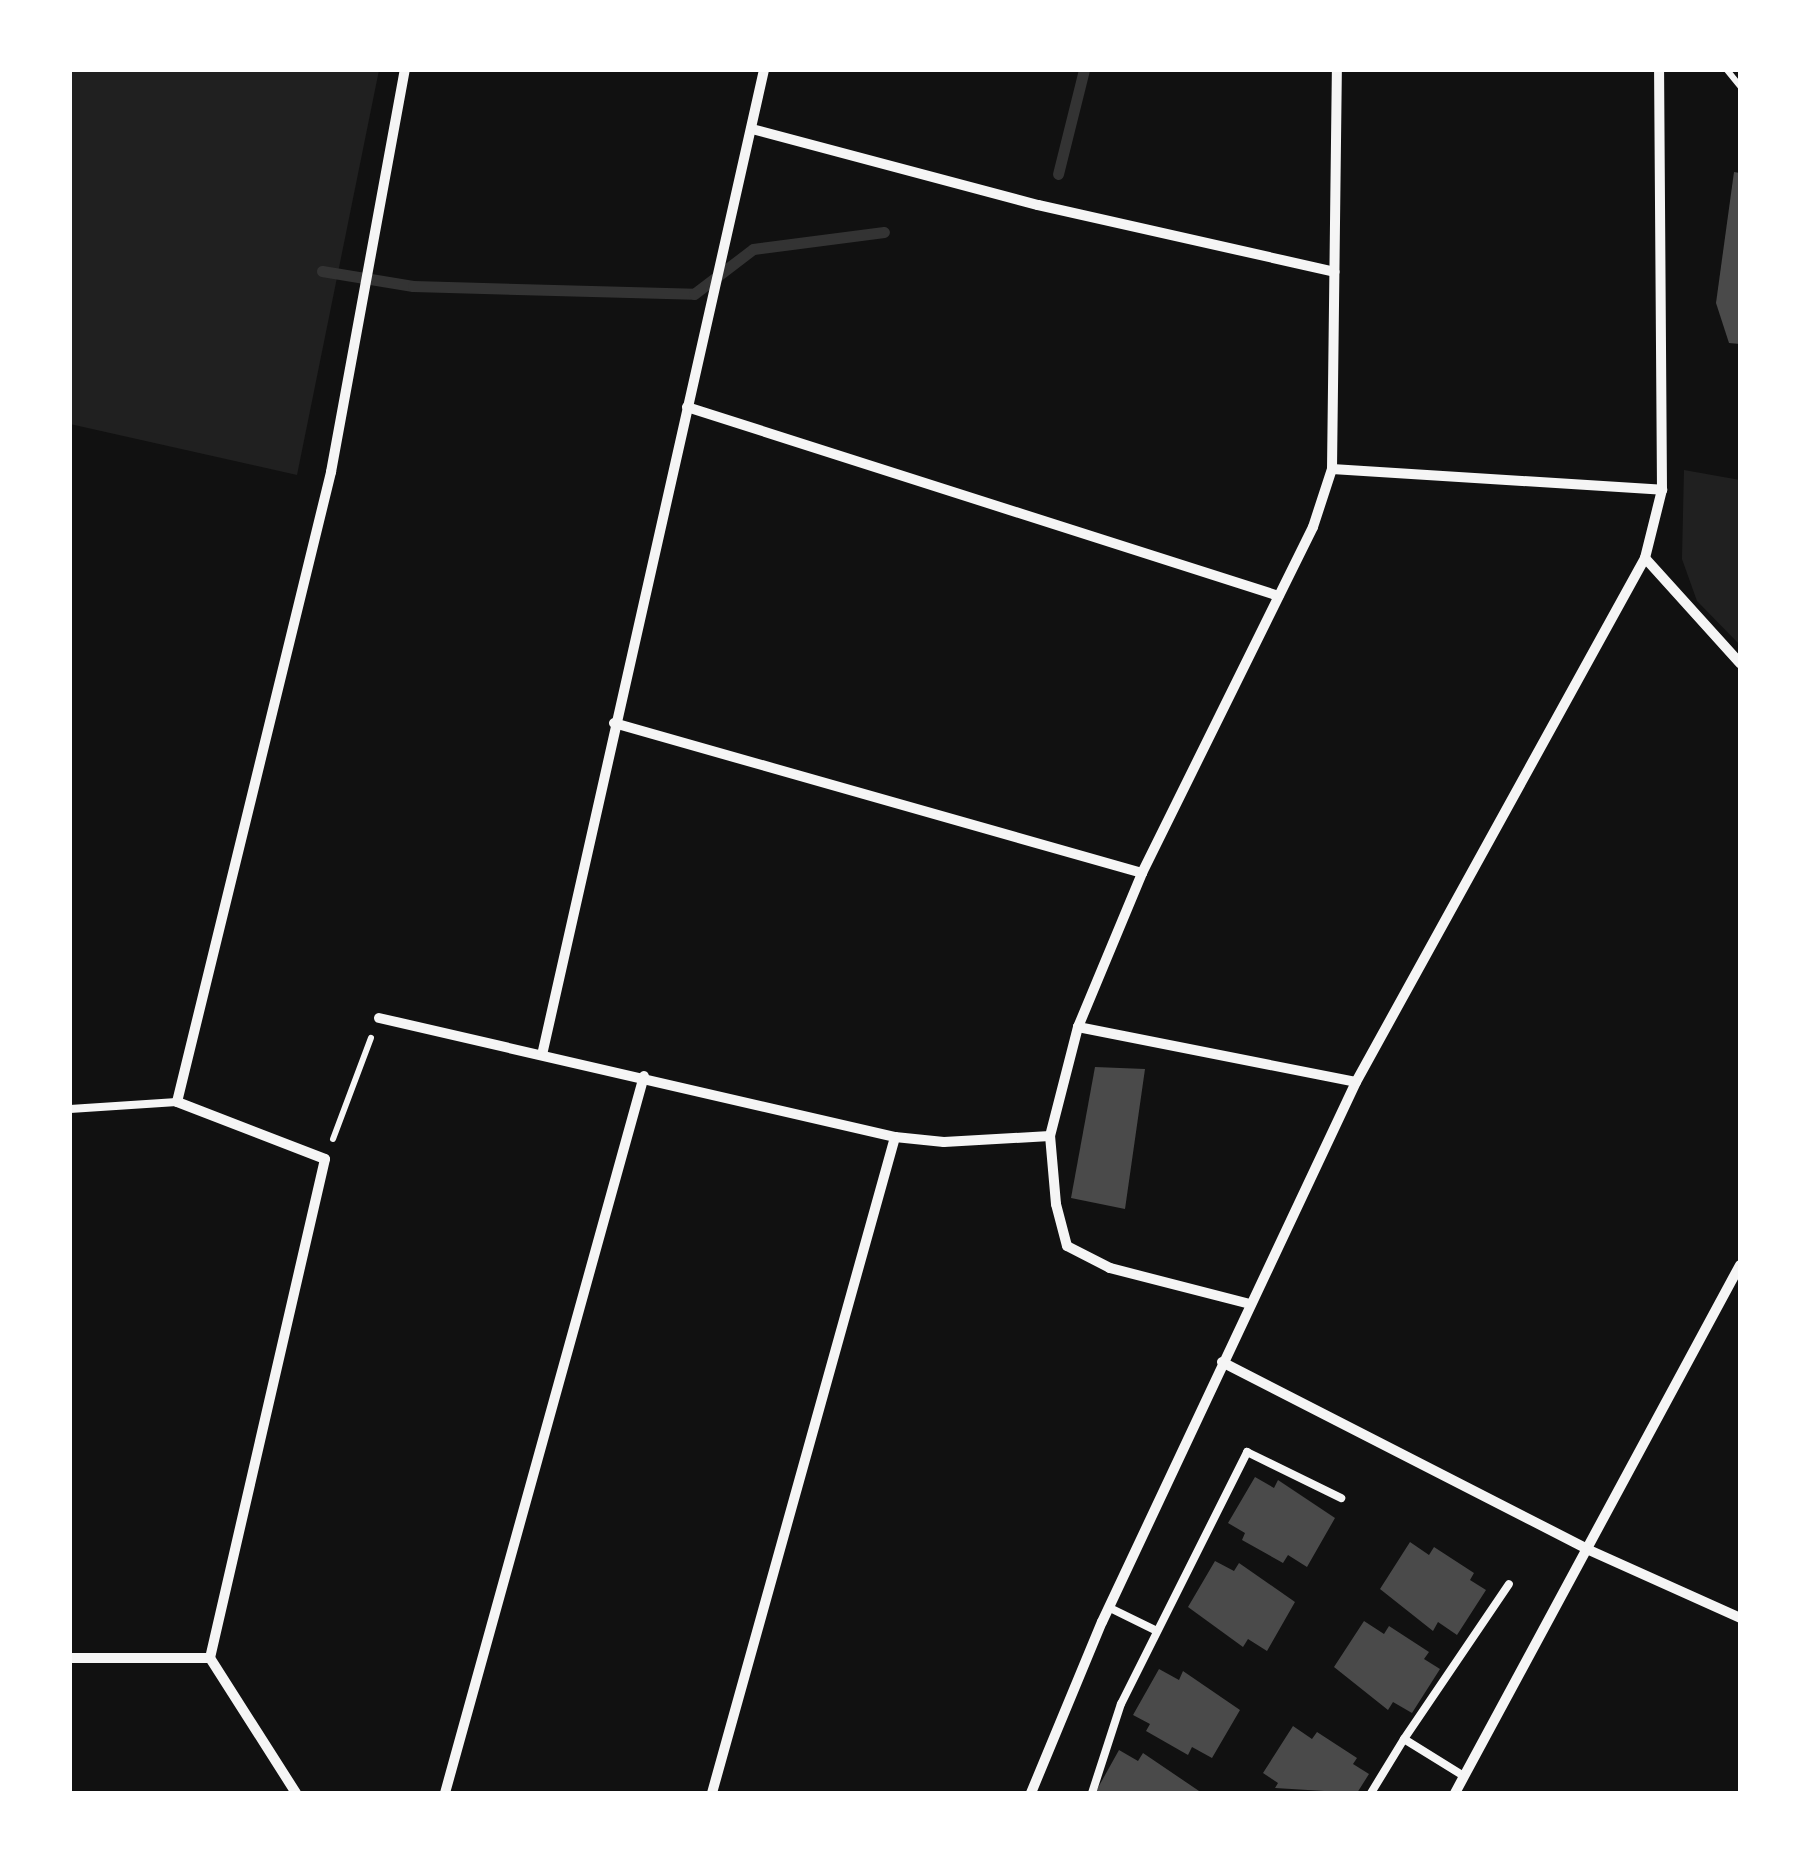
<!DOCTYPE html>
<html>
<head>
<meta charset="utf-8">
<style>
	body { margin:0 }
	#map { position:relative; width:1810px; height:1863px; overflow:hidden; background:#111; font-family:"Sofia Sans Condensed",sans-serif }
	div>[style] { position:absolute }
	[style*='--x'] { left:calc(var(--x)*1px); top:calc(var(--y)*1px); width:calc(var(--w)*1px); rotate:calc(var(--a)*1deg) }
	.green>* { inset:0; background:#202020 }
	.stream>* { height:11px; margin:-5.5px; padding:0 5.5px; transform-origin:5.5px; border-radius:5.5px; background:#333 }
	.building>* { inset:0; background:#4a4a4a }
	.path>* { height:6px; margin:-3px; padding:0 3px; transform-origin:3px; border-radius:3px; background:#f5f5f5 }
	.service>* { height:8px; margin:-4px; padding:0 4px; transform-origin:4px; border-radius:4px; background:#f5f5f5 }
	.minor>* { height:10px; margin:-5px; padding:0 5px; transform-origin:5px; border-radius:5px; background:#f5f5f5 }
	span { translate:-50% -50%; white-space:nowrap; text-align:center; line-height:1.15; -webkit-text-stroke:10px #fff; paint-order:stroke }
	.frame { position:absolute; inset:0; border:72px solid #fff; pointer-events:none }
</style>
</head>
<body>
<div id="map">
	<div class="green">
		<i style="clip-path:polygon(70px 70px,379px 70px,297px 475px,70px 424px)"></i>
		<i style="clip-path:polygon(1684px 470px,1740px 480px,1740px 645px,1697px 601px,1682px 559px)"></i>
	</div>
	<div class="stream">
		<i style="--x:1058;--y:174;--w:107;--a:-76"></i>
		<i style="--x:322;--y:271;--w:92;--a:9.4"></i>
		<i style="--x:413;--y:286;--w:281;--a:1.6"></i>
		<i style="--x:694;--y:294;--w:74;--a:-37.3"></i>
		<i style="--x:753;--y:249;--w:132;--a:-7.4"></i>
	</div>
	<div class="building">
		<i style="clip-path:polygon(1734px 172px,1740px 173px,1740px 344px,1729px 343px,1716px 303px)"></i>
		<i style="clip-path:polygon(1095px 1067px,1145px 1069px,1125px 1209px,1071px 1198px)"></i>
		<i style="clip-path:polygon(1255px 1477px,1274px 1488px,1278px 1480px,1335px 1518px,1307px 1567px,1288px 1555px,1283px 1563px,1242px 1540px,1245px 1533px,1228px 1523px)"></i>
		<i style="clip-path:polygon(1410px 1542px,1429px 1555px,1434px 1547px,1474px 1573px,1470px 1580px,1486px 1590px,1457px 1635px,1438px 1622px,1433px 1631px,1380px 1589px)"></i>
		<i style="clip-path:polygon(1215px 1561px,1234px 1571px,1239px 1563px,1295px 1602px,1267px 1651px,1248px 1639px,1243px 1647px,1188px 1607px)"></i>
		<i style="clip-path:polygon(1364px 1621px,1384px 1634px,1389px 1626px,1429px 1652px,1424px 1659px,1440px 1669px,1412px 1713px,1393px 1702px,1388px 1710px,1334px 1667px)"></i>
		<i style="clip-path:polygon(1159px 1669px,1179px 1680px,1183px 1671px,1240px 1710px,1212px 1758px,1192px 1747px,1188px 1755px,1146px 1731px,1150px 1724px,1133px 1715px)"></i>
		<i style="clip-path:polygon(1293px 1726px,1312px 1739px,1317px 1732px,1357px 1758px,1353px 1764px,1369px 1774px,1357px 1793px,1275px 1788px,1278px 1783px,1263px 1773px)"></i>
		<i style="clip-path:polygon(1119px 1750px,1138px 1761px,1143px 1753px,1202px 1793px,1095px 1793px)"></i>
	</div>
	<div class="path">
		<i style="--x:1727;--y:70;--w:21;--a:51"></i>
		<i style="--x:333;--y:1139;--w:108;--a:-69.4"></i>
	</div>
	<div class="service">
		<i style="--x:70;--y:1109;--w:107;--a:-3.7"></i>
		<i style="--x:1110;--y:1608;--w:52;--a:26.1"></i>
		<i style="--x:1404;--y:1739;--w:187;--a:-55.9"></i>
		<i style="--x:1092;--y:1793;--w:94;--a:-72"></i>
		<i style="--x:1121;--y:1704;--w:282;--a:-63.4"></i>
		<i style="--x:1247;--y:1452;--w:105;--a:26.1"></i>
		<i style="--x:1371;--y:1793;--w:63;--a:-58.6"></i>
		<i style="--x:1404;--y:1739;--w:70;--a:31.7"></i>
	</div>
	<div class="minor">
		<i style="--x:752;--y:129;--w:296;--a:14.9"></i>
		<i style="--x:1038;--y:205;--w:304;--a:12.7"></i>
		<i style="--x:687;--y:407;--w:621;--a:17.71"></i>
		<i style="--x:1332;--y:469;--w:331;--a:3.6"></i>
		<i style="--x:1645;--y:558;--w:142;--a:47.9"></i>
		<i style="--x:614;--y:723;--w:549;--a:15.86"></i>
		<i style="--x:379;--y:1018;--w:530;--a:12.99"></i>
		<i style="--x:895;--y:1137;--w:49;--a:5.8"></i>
		<i style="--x:944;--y:1142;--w:106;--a:-3.2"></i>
		<i style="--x:1078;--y:1027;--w:283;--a:11.2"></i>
		<i style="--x:542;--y:1055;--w:1010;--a:-77.3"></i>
		<i style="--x:1250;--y:1304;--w:145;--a:-165.6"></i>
		<i style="--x:1110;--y:1268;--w:48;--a:-152.9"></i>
		<i style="--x:1067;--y:1246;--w:43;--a:-104.7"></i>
		<i style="--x:1056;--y:1204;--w:68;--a:-95"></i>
		<i style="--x:1050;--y:1136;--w:113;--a:-75.6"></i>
		<i style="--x:1078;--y:1027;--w:167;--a:-67.4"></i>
		<i style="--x:1142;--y:873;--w:386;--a:-63.7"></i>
		<i style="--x:1313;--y:527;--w:61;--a:-71.9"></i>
		<i style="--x:1332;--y:469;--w:399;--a:-89.3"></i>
		<i style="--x:1222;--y:1362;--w:412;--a:27.1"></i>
		<i style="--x:1589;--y:1550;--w:166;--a:24.2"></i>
		<i style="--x:70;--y:1658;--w:140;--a:0"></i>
		<i style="--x:210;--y:1658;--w:512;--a:-77.02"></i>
		<i style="--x:325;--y:1159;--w:159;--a:-158.9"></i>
		<i style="--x:177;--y:1102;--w:649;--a:-76.26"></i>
		<i style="--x:331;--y:472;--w:409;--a:-79.6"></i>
		<i style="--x:210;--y:1658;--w:160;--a:57.5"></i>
		<i style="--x:445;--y:1793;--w:744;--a:-74.49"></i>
		<i style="--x:712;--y:1793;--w:681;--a:-74.41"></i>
		<i style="--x:1031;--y:1793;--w:185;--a:-67.5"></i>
		<i style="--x:1102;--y:1622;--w:597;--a:-64.81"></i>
		<i style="--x:1356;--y:1082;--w:598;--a:-61.12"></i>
		<i style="--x:1645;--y:558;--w:70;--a:-76"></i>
		<i style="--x:1662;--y:490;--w:420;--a:-90.4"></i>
		<i style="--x:1455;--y:1793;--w:600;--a:-61.64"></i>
	</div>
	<div class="frame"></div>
</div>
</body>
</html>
